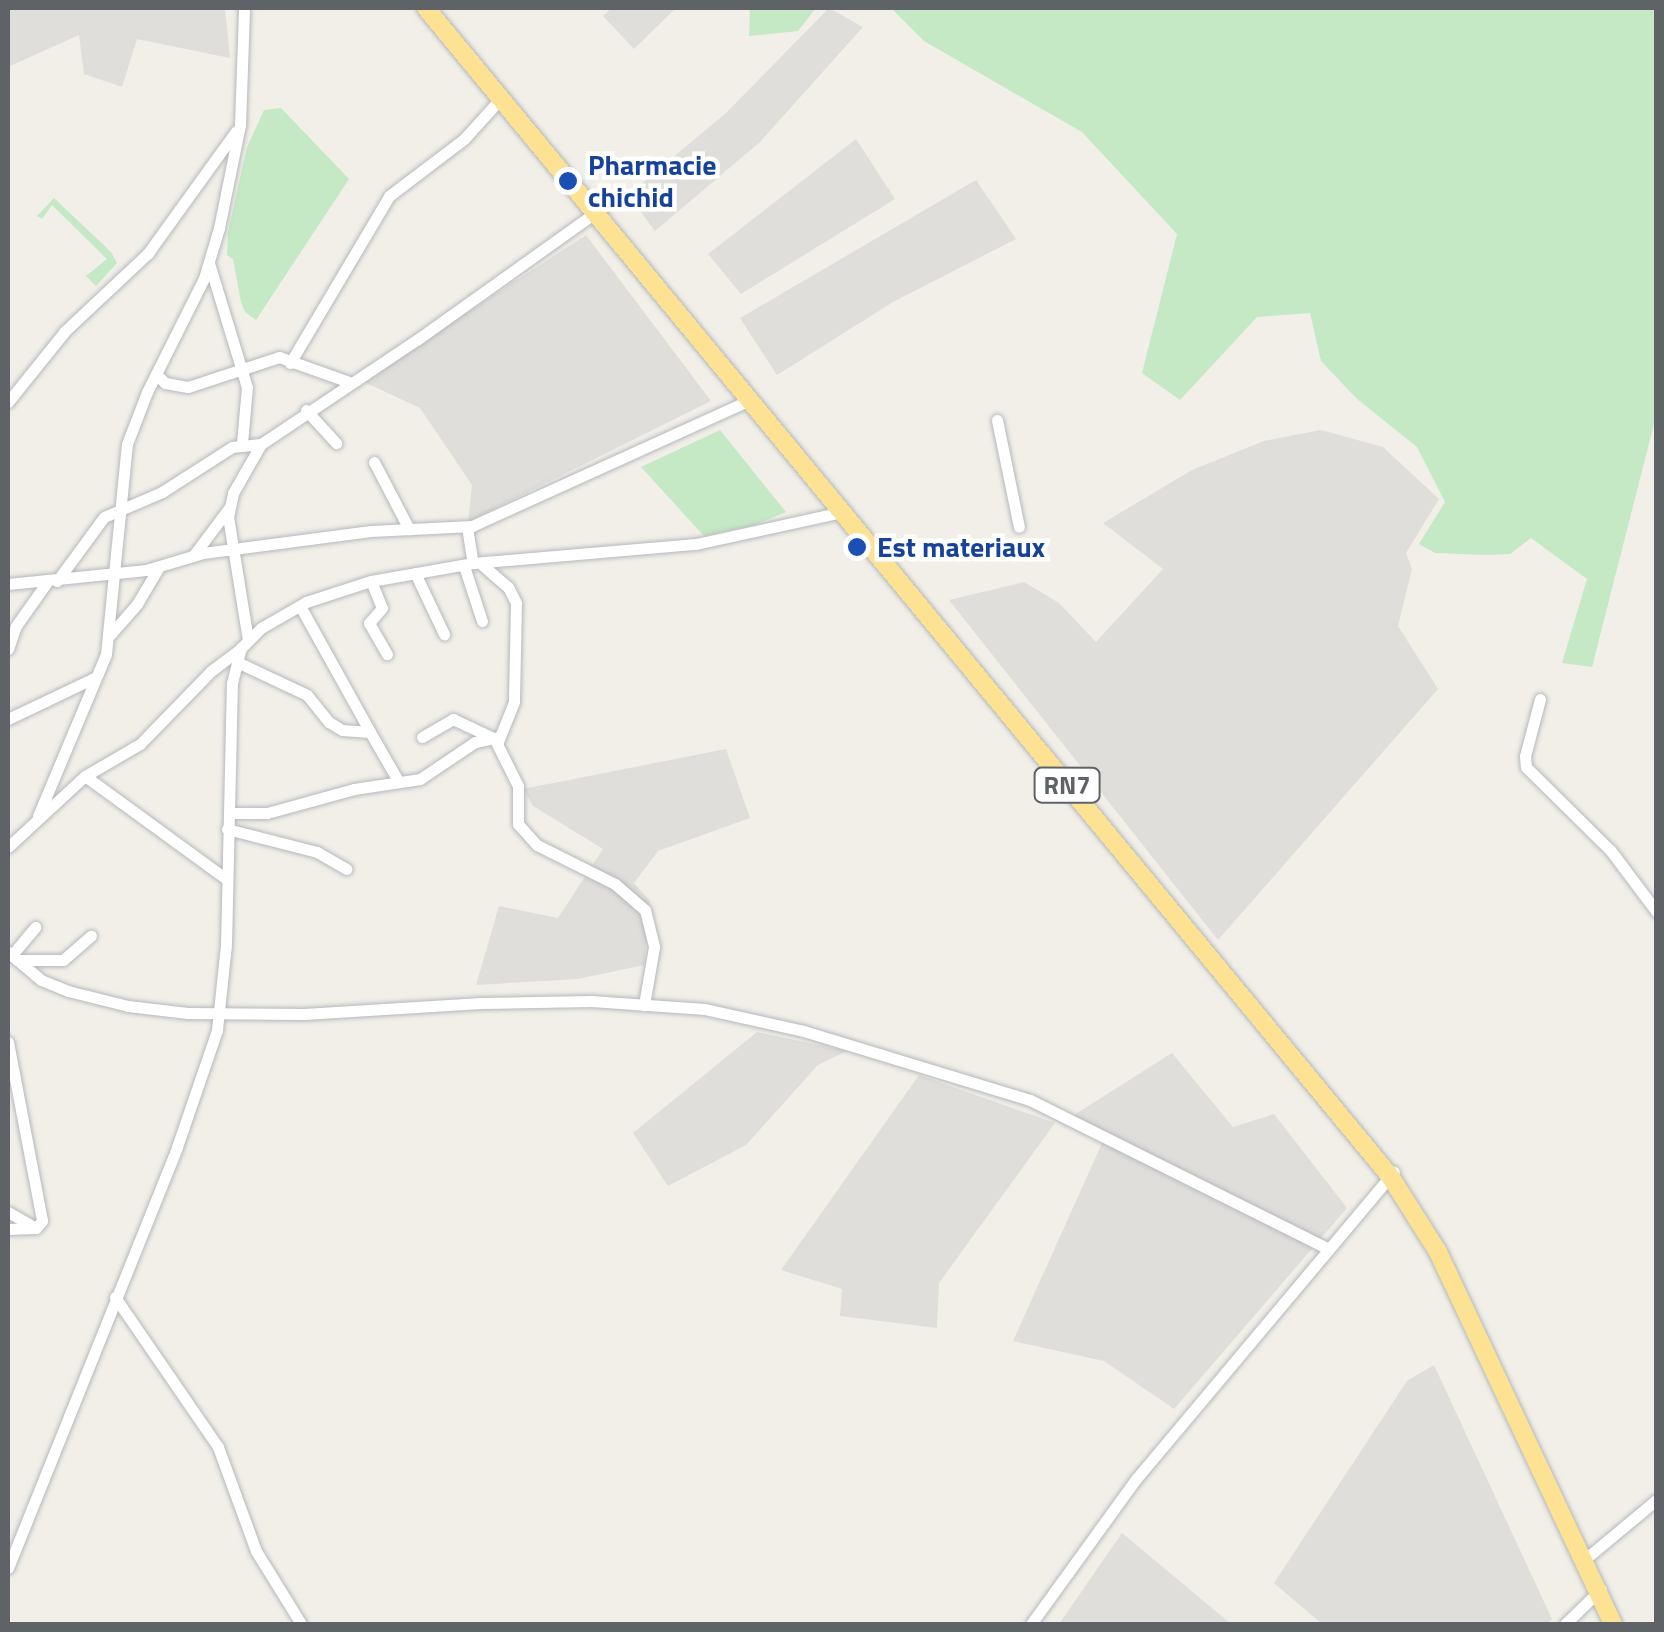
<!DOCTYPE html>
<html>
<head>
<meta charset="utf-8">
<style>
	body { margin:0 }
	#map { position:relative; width:1664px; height:1632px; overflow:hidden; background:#f1efe8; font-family:"Titillium Web",sans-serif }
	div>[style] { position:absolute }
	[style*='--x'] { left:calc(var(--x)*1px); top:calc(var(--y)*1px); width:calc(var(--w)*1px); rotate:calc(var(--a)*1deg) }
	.industrial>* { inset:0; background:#e0deda }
	.green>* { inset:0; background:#c5e8c5 }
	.roads { filter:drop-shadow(0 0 2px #b5b8bc) drop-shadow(0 0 2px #b5b8bc) }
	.minor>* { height:11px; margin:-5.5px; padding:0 5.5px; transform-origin:5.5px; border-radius:5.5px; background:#fff }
	.highway>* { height:18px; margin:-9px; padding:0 9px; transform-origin:9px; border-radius:9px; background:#fde293 }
	.dots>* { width:28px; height:28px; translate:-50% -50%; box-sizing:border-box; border:5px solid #fff; border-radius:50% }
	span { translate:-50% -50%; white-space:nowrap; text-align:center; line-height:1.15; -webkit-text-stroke:9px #fff; paint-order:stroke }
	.shield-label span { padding:2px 8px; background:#fff; border:2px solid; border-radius:8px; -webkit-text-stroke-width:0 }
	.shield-label { font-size:25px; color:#5f6368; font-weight:700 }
	.transit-label { font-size:28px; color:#164399; font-weight:700 }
	.left { translate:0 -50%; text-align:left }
	.frame { position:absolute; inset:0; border:10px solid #5f6368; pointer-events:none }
</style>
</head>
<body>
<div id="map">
	<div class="industrial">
		<i style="clip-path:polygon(8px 8px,225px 8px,230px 58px,137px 39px,122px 87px,84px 74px,79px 35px,8px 67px)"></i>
		<i style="clip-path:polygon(612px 8px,676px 8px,634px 49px,603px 16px)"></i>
		<i style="clip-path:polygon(829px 8px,863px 27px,760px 142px,655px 231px,628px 195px,726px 113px)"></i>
		<i style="clip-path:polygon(856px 139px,895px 199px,741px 294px,708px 254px)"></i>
		<i style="clip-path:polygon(976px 180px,1016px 239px,893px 302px,777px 375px,740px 318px)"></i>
		<i style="clip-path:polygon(586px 235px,711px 401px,468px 522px,472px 485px,420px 408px,362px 381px)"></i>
		<i style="clip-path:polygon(1321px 430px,1383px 447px,1439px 499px,1406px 553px,1412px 569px,1398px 626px,1438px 689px,1218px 940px,949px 600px,1024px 582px,1059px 603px,1096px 642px,1163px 569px,1103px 523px,1192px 470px,1264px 441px)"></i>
		<i style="clip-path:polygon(726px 749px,750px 818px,658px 851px,634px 883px,650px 901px,644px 965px,578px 979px,476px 985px,499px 906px,558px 918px,603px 849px,533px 806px,523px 789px)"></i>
		<i style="clip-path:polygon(757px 1032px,847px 1051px,818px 1065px,746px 1145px,668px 1186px,633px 1133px)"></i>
		<i style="clip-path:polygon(1172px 1053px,1233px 1127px,1274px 1114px,1347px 1208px,1174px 1409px,1104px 1361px,1013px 1341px,1107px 1132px,1074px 1115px)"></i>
		<i style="clip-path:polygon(919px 1075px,1055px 1123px,939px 1283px,937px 1328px,840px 1316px,842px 1289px,781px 1270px)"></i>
		<i style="clip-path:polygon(1434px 1365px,1552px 1619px,1547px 1624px,1322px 1624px,1274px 1583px,1407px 1381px)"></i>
		<i style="clip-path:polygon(1122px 1533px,1231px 1624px,1059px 1624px)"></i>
	</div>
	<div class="green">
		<i style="clip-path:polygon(750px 8px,816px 8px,798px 31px,749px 36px)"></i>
		<i style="clip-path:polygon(891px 8px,1656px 8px,1656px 416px,1592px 667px,1562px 663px,1587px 579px,1531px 538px,1510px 554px,1488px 555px,1435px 553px,1419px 544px,1445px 502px,1417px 447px,1356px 398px,1321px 361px,1310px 313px,1257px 317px,1180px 400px,1142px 373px,1177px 234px,1082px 132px,924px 41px)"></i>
		<i style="clip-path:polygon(281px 108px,349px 179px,256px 320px,245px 312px,241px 302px,233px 259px,227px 255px,228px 232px,247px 147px,264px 110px)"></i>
		<i style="clip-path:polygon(54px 198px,111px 252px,117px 263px,96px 286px,86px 276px,107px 259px,52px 205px,42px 219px,37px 216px)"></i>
		<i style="clip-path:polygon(720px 430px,786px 512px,755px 525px,704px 536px,641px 467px)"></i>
	</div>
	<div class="roads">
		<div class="minor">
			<i style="--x:209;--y:263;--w:130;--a:73"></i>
			<i style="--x:247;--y:387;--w:56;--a:95.1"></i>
			<i style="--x:290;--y:363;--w:194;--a:-59.3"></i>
			<i style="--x:389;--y:196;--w:94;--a:-37.2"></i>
			<i style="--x:464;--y:139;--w:55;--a:-47.9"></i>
			<i style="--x:156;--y:374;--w:13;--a:45"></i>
			<i style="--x:165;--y:383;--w:23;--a:10"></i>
			<i style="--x:188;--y:387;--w:96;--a:-18.2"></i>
			<i style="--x:279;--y:357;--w:77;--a:19.6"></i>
			<i style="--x:8;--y:402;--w:91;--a:-51.2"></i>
			<i style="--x:65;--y:331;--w:114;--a:-43.2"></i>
			<i style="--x:148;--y:253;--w:150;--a:-54.2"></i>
			<i style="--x:306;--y:410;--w:45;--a:47.7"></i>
			<i style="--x:997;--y:420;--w:109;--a:78.4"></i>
			<i style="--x:374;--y:462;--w:76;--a:62.4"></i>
			<i style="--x:467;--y:527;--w:36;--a:81"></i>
			<i style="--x:193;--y:556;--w:60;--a:-53.1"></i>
			<i style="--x:480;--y:563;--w:37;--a:41"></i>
			<i style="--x:508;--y:587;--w:18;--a:63"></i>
			<i style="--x:516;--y:603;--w:99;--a:91.2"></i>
			<i style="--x:514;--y:702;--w:45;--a:112"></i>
			<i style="--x:497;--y:744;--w:47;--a:63.4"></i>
			<i style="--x:518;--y:786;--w:38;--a:90"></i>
			<i style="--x:518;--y:824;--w:28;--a:48"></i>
			<i style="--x:537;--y:845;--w:87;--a:26.6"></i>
			<i style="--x:615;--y:884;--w:40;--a:41"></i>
			<i style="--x:645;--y:910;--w:38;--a:76"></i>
			<i style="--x:654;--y:947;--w:59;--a:99.8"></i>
			<i style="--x:464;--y:566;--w:58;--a:71.9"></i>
			<i style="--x:415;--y:573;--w:68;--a:64.6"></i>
			<i style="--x:57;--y:581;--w:79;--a:-53.7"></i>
			<i style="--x:104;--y:517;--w:63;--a:-23.3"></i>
			<i style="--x:162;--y:492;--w:83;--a:-32.7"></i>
			<i style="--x:232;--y:447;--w:29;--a:-6"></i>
			<i style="--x:371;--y:581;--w:29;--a:68"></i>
			<i style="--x:382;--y:608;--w:20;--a:131"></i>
			<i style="--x:369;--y:623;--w:36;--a:60"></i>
			<i style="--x:8;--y:584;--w:139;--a:-5.8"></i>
			<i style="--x:146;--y:570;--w:59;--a:-16.6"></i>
			<i style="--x:203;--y:553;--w:169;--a:-7.5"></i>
			<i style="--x:371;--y:531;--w:101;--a:-2.8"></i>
			<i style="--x:472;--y:526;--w:305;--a:-24.4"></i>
			<i style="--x:300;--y:606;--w:144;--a:60.9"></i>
			<i style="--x:110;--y:635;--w:41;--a:-48.9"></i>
			<i style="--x:137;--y:604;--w:43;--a:-59.3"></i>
			<i style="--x:248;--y:640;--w:125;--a:-99.2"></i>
			<i style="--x:228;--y:517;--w:25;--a:-78"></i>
			<i style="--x:233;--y:493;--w:56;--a:-60.3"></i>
			<i style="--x:261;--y:444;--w:189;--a:-33.8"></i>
			<i style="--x:418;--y:339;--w:227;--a:-35.5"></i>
			<i style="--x:8;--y:649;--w:24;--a:-71"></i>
			<i style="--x:16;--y:626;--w:54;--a:-54.8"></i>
			<i style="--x:237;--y:662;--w:77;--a:25.2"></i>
			<i style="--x:307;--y:695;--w:35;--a:51"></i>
			<i style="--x:329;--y:722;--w:15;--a:32"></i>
			<i style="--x:342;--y:730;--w:28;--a:4"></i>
			<i style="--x:370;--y:732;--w:54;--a:60.1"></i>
			<i style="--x:1540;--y:699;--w:59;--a:104.7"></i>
			<i style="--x:1525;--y:756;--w:11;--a:85"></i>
			<i style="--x:1526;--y:767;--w:120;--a:44.7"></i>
			<i style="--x:1611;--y:851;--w:75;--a:53.1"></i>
			<i style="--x:8;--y:719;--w:95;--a:-25.5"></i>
			<i style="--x:422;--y:737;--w:36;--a:-30"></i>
			<i style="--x:453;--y:719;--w:42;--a:25.3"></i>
			<i style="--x:85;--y:776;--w:173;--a:36.1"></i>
			<i style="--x:229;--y:813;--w:38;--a:0"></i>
			<i style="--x:267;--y:813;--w:90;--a:-15.4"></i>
			<i style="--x:354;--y:789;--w:67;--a:-8.6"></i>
			<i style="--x:420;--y:779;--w:66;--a:-33.9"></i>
			<i style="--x:475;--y:742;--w:24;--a:-12"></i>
			<i style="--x:38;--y:816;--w:176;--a:-67.2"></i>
			<i style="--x:106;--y:654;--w:211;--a:-84.3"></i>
			<i style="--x:127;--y:444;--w:56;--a:-69"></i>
			<i style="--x:147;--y:392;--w:127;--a:-63.4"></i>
			<i style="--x:204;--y:278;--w:52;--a:-73.3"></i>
			<i style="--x:219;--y:228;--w:105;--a:-78.5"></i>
			<i style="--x:240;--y:125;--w:117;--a:-88"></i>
			<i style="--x:227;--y:829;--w:93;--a:14.3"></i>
			<i style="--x:317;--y:852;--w:34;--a:30"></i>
			<i style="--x:8;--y:847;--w:105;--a:-42.7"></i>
			<i style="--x:85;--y:776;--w:64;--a:-30.2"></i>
			<i style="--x:140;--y:744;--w:102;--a:-45.8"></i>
			<i style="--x:211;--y:671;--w:38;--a:-37"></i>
			<i style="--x:8;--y:952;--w:43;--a:40.3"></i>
			<i style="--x:41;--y:980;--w:29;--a:22"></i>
			<i style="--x:68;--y:991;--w:62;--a:14"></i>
			<i style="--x:128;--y:1006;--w:60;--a:6.7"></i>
			<i style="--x:188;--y:1013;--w:116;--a:0.5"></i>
			<i style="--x:304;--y:1014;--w:177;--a:-3.6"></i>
			<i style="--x:481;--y:1003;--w:110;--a:-1"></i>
			<i style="--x:591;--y:1001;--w:114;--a:4"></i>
			<i style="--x:705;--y:1009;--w:101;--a:12.5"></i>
			<i style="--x:804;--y:1031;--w:236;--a:17"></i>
			<i style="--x:1030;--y:1100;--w:334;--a:26.5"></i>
			<i style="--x:11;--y:956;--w:38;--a:-50"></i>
			<i style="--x:17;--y:960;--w:46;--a:0"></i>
			<i style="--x:63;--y:960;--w:37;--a:-41"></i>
			<i style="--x:8;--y:1042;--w:182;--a:79.2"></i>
			<i style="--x:42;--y:1221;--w:9;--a:131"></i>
			<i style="--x:8;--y:1212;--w:32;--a:30"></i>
			<i style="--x:8;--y:1229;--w:28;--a:-2"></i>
			<i style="--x:115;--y:1297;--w:182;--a:55.5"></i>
			<i style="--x:218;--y:1447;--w:111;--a:69.9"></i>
			<i style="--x:256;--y:1551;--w:86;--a:58.3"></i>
			<i style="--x:1590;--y:1555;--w:86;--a:-39.8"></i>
			<i style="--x:8;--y:1568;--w:454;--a:-68.1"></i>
			<i style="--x:177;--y:1147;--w:124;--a:-71.1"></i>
			<i style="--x:217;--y:1030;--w:85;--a:-84"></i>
			<i style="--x:226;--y:945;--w:262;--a:-88.7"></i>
			<i style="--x:232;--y:683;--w:36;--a:-76"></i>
			<i style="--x:241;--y:648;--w:28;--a:-45"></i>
			<i style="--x:261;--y:628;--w:52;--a:-30"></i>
			<i style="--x:306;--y:602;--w:68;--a:-17.9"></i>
			<i style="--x:371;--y:581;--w:104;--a:-10"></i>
			<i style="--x:473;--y:563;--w:224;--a:-4.9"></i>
			<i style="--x:696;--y:544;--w:149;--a:-12.4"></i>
			<i style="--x:1031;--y:1624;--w:179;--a:-54.1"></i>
			<i style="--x:1136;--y:1479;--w:401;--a:-50"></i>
			<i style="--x:1565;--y:1624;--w:50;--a:-44.2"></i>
		</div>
		<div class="highway">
			<i style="--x:426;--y:8;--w:1514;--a:50.47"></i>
			<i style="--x:1390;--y:1176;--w:90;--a:57.7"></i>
			<i style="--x:1438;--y:1252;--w:411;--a:64.8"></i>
		</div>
	</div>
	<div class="dots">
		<i style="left:568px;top:181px;background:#1a4fb4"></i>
		<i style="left:857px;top:547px;background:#1a4fb4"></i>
	</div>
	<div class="shield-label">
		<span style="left:1067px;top:785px">RN7</span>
	</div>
	<div class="transit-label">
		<span class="left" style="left:588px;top:181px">Pharmacie<br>chichid</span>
		<span class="left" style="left:877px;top:547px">Est materiaux</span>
	</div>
	<div class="frame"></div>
</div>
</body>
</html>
